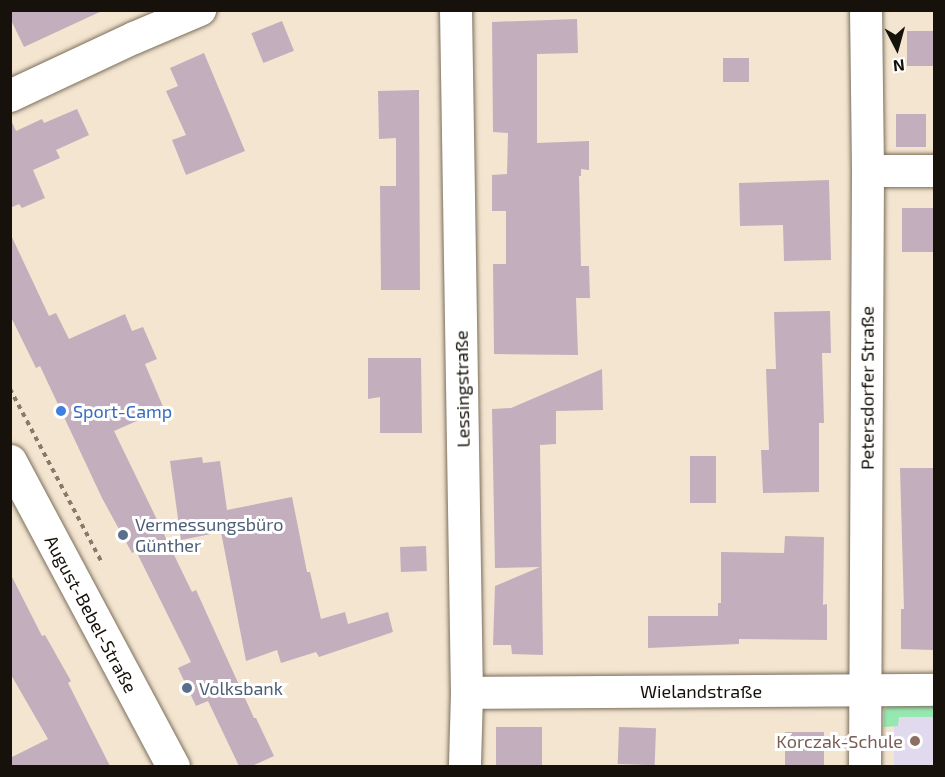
<!DOCTYPE html>
<html>
<head>
<meta charset="utf-8">
<style>
	body { margin:0 }
	#map { position:relative; width:945px; height:777px; overflow:hidden; background:#f3e5d0; font-family:"Exo 2",sans-serif }
	div>[style] { position:absolute }
	[style*='--x'] { left:calc(var(--x)*1px); top:calc(var(--y)*1px); width:calc(var(--w)*1px); rotate:calc(var(--a)*1deg) }
	.education>* { inset:0; background:#e1d9ee; transform-origin:0 0 }
	.green>* { inset:0; background:#96e8b1 }
	.building>* { inset:0; background:#c3aebd; transform-origin:0 0 }
	.path>* { height:4px; margin-top:-2px; transform-origin:0; background:repeating-linear-gradient(90deg,#847b6d 0 4.5px,transparent 0 9px) }
	.roads { filter:drop-shadow(0 0 2px #7b6e5c) drop-shadow(0 0 2px #7b6e5c) }
	.minor>* { height:32px; margin:-16px; padding:0 16px; transform-origin:16px; border-radius:16px; background:#fff }
	.major>* { height:33px; margin:-16.5px; padding:0 16.5px; transform-origin:16.5px; border-radius:16.5px; background:#fff }
	.dots>* { width:16px; height:16px; translate:-50% -50%; box-sizing:border-box; border:3px solid #fff; border-radius:50% }
	span { translate:-50% -50%; white-space:nowrap; text-align:center; line-height:1.15; -webkit-text-stroke:6px #fff; paint-order:stroke }
	.street-label { font-size:18px; color:#16110a }
	.shop-label { font-size:18px; color:#366cbe }
	.left { translate:0 -50%; text-align:left }
	.service-label { font-size:18px; color:#4e5e75 }
	.education-label { font-size:18px; color:#785e54 }
	.right { translate:-100% -50%; text-align:right }
	.frame { position:absolute; inset:0; border:12px solid #16110a; pointer-events:none }
	.north { position:absolute; left:867px; top:18px; width:60px; height:60px; -webkit-text-stroke:4px #fff; paint-order:stroke; rotate:174deg; font-size:16px; font-weight:700; line-height:24px; text-align:center; color:#16110a }
	.north::after { content:''; display:block; margin:auto; width:21px; height:27px; background:#16110a; clip-path:polygon(50% 0,100% 100%,50% 72%,0 100%) }
</style>
</head>
<body>
<div id="map">
	<div class="education">
		<i style="left:934px;top:714px;width:52px;height:40px;rotate:90deg"></i>
	</div>
	<div class="green">
		<i style="clip-path:polygon(934px 698px,934px 717px,899px 717px,898px 726px,884px 727px,884px 710px,891px 702px)"></i>
	</div>
	<div class="building">
		<i style="clip-path:polygon(10px 10px,104px 10px,24px 47px,10px 18px)"></i>
		<i style="clip-path:polygon(577px 19px,578px 53px,537px 54px,537px 143px,589px 141px,589px 170px,581px 169px,581px 176px,579px 176px,581px 266px,589px 266px,590px 298px,576px 298px,578px 355px,494px 354px,493px 264px,506px 264px,506px 211px,492px 211px,492px 175px,507px 174px,508px 133px,493px 132px,492px 22px)"></i>
		<i style="left:282px;top:21px;width:32px;height:33px;rotate:68deg"></i>
		<i style="left:934px;top:31px;width:35px;height:27px;rotate:90deg"></i>
		<i style="clip-path:polygon(204px 53px,245px 151px,186px 175px,172px 140px,186px 135px,166px 91px,178px 86px,170px 68px)"></i>
		<i style="left:723px;top:58px;width:26px;height:24px"></i>
		<i style="clip-path:polygon(419px 90px,420px 290px,381px 290px,380px 186px,396px 186px,396px 138px,379px 139px,378px 91px)"></i>
		<i style="clip-path:polygon(77px 109px,89px 135px,56px 150px,60px 158px,33px 170px,45px 198px,22px 208px,19px 204px,10px 208px,10px 118px,16px 131px,42px 119px,44px 123px)"></i>
		<i style="left:896px;top:114px;width:30px;height:33px"></i>
		<i style="clip-path:polygon(829px 180px,831px 260px,784px 261px,783px 225px,740px 226px,739px 183px)"></i>
		<i style="left:902px;top:208px;width:32px;height:44px"></i>
		<i style="clip-path:polygon(10px 233px,49px 316px,56px 313px,69px 339px,125px 314px,132px 331px,143px 327px,157px 359px,145px 364px,164px 409px,114px 431px,192px 592px,196px 590px,254px 718px,256px 718px,274px 756px,252px 766px,239px 766px,208px 701px,196px 706px,178px 668px,191px 662px,136px 551px,132px 553px,102px 498px,40px 366px,36px 368px,10px 315px)"></i>
		<i style="clip-path:polygon(830px 311px,831px 353px,822px 353px,824px 423px,819px 423px,819px 492px,763px 493px,761px 450px,769px 450px,766px 369px,776px 369px,774px 312px)"></i>
		<i style="clip-path:polygon(368px 358px,421px 358px,422px 433px,380px 433px,380px 397px,368px 399px)"></i>
		<i style="clip-path:polygon(602px 369px,603px 410px,556px 411px,556px 444px,540px 445px,543px 655px,512px 654px,511px 645px,493px 645px,495px 586px,540px 567px,495px 568px,492px 409px,511px 408px)"></i>
		<i style="left:690px;top:456px;width:26px;height:47px"></i>
		<i style="clip-path:polygon(202px 457px,203px 463px,220px 461px,227px 510px,292px 497px,307px 572px,310px 572px,321px 619px,345px 612px,348px 624px,388px 612px,393px 632px,319px 657px,316px 652px,281px 663px,277px 650px,246px 661px,221px 532px,181px 540px,170px 461px)"></i>
		<i style="clip-path:polygon(900px 468px,934px 468px,934px 650px,901px 649px,901px 609px,904px 609px)"></i>
		<i style="clip-path:polygon(785px 536px,824px 537px,823px 605px,827px 604px,827px 640px,739px 639px,739px 644px,648px 648px,648px 616px,718px 616px,718px 603px,721px 603px,721px 552px,784px 553px)"></i>
		<i style="left:426px;top:546px;width:25px;height:26px;rotate:88deg"></i>
		<i style="clip-path:polygon(10px 573px,42px 636px,45px 635px,71px 681px,68px 683px,110px 766px,10px 766px,10px 758px,48px 739px,10px 673px)"></i>
		<i style="left:542px;top:727px;width:39px;height:46px;rotate:90deg"></i>
		<i style="left:619px;top:727px;width:37px;height:37px;rotate:2deg"></i>
		<i style="left:785px;top:732px;width:39px;height:34px"></i>
	</div>
	<div class="path">
		<i style="--x:10;--y:389;--w:195;--a:62.1"></i>
	</div>
	<div class="roads">
		<div class="minor">
			<i style="--x:456;--y:10;--w:683;--a:89.08"></i>
			<i style="--x:467;--y:693;--w:73;--a:91.6"></i>
			<i style="--x:10;--y:96;--w:137;--a:-25.1"></i>
			<i style="--x:134;--y:38;--w:72;--a:-23"></i>
			<i style="--x:868;--y:171;--w:66;--a:0"></i>
			<i style="--x:467;--y:693;--w:467;--a:-0.4"></i>
			<i style="--x:865;--y:766;--w:595;--a:-89.71"></i>
			<i style="--x:868;--y:171;--w:161;--a:-90.7"></i>
		</div>
		<div class="major">
			<i style="--x:10;--y:461;--w:346;--a:61.9"></i>
		</div>
	</div>
	<div class="dots">
		<i style="left:61px;top:411px;background:#3f7fe0"></i>
		<i style="left:123px;top:535px;background:#5c6f8a"></i>
		<i style="left:187px;top:688px;background:#5c6f8a"></i>
		<i style="left:915px;top:741px;background:#8d6e63"></i>
	</div>
	<div class="street-label">
		<span style="left:867px;top:388px;rotate:-90deg">Petersdorfer Straße</span>
		<span style="left:462px;top:389px;rotate:-91deg">Lessingstraße</span>
		<span style="left:91px;top:614px;rotate:62deg">August-Bebel-Straße</span>
		<span style="left:701px;top:691px">Wielandstraße</span>
	</div>
	<div class="shop-label">
		<span class="left" style="left:73px;top:411px">Sport-Camp</span>
	</div>
	<div class="service-label">
		<span class="left" style="left:135px;top:535px">Vermessungsbüro<br>Günther</span>
		<span class="left" style="left:199px;top:688px">Volksbank</span>
	</div>
	<div class="education-label">
		<span class="right" style="left:903px;top:741px">Korczak-Schule</span>
	</div>
	<div class="frame"></div>
	<div class="north">N</div>
</div>
</body>
</html>
